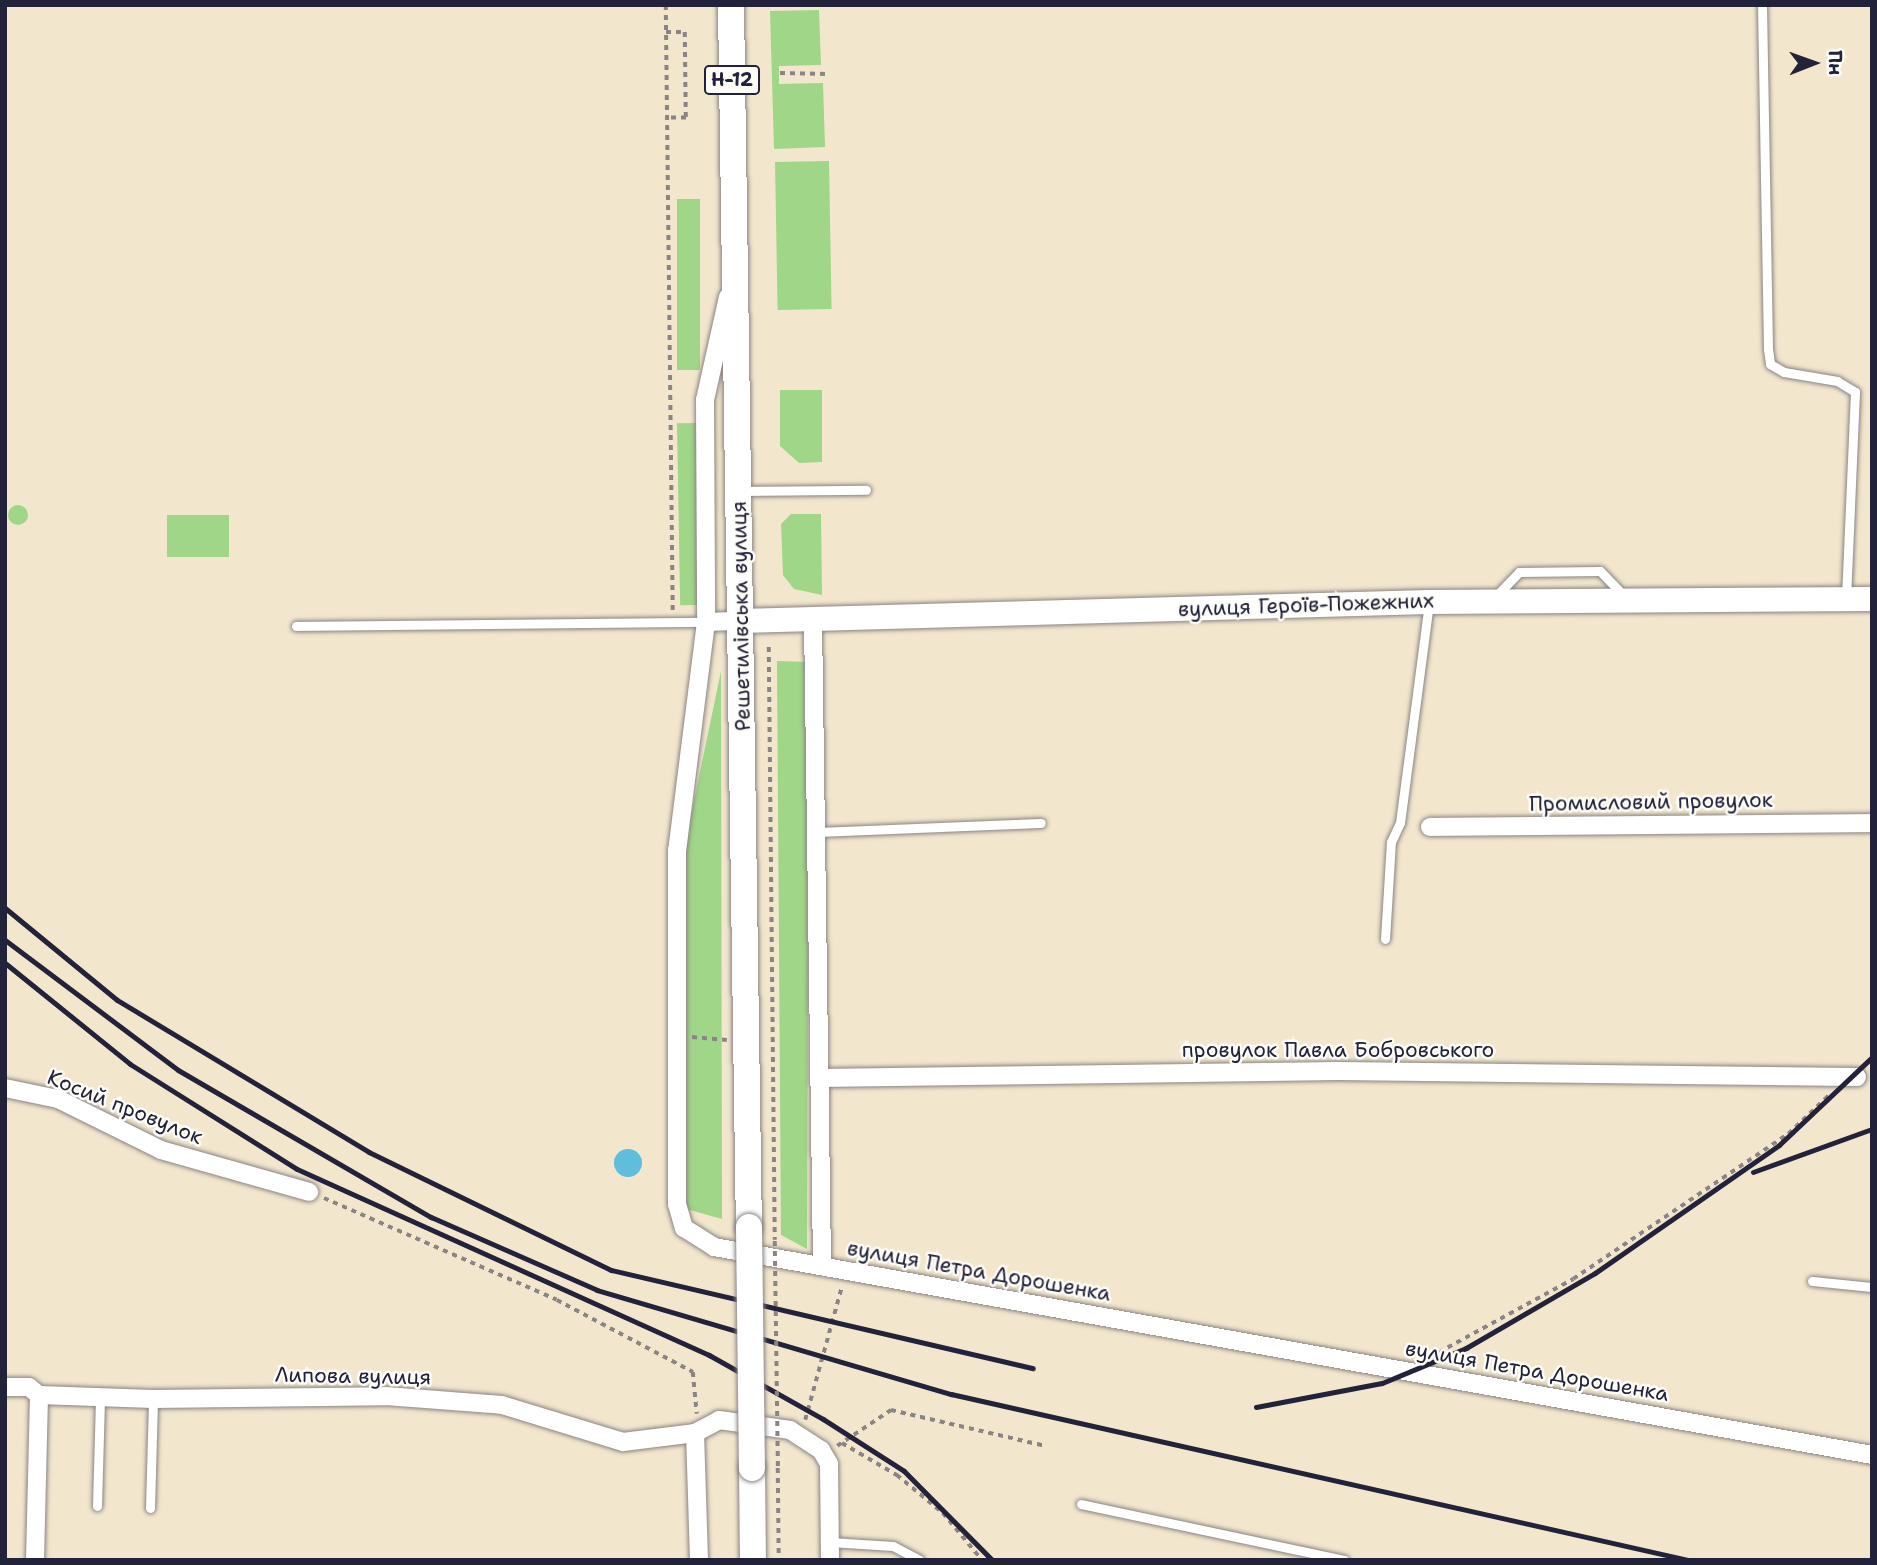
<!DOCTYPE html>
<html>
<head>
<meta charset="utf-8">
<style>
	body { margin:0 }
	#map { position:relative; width:1877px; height:1565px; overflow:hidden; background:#f2e7cd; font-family:"Shantell Sans",sans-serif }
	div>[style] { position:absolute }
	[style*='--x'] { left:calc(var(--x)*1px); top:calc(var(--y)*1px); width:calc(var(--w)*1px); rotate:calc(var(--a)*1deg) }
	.green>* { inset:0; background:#a0d687; transform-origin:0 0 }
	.round { border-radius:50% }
	.water>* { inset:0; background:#5ebedc }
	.path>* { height:3.5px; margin-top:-1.75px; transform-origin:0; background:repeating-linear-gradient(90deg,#8a8484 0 5px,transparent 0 10px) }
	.roads { filter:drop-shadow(0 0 2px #8a8484) drop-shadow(0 0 2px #8a8484) }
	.lane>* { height:9px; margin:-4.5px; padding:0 4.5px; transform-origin:4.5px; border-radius:4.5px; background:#fff }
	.street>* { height:18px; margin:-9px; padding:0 9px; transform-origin:9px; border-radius:9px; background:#fff }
	.secondary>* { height:24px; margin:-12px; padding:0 12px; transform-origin:12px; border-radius:12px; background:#fff }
	.primary>* { height:26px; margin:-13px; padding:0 13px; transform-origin:13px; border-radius:13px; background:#fff }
	.rail>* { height:5px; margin:-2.5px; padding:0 2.5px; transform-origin:2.5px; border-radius:2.5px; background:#22223b }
	.path-bridge>* { height:3.5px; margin-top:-1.75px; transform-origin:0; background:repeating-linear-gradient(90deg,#8a8484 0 5px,transparent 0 10px) }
	.bridges { filter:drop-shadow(0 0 2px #8a8484) drop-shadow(0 0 2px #8a8484) }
	.primary-bridge>* { height:26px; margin:-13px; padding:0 13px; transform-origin:13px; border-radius:13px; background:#fff }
	span { translate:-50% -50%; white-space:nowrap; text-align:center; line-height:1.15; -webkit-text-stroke:5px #fdfcf7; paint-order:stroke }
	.shield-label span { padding:2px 5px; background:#fdfcf7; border:2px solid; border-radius:5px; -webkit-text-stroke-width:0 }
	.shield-label { font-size:19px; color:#22223b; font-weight:700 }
	.street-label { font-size:21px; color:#22223b }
	.frame { position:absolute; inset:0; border:7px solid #22223b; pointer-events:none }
	.north { position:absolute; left:1779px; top:28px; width:70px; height:70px; -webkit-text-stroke:5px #fdfcf7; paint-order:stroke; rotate:89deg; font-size:19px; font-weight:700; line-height:28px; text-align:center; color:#22223b }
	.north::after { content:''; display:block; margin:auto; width:24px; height:32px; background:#22223b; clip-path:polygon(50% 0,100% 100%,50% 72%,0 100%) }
</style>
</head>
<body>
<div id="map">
	<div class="green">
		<i style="clip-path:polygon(819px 10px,821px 65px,779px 66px,779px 84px,823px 83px,825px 147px,774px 149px,770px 11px)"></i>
		<i style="left:829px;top:161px;width:148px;height:54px;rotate:89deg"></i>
		<i style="left:677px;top:199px;width:23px;height:171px"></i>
		<i style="clip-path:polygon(780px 390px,822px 390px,822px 462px,799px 463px,780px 446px)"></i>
		<i style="left:698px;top:423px;width:182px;height:21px;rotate:89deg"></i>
		<i class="round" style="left:8px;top:505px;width:20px;height:20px"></i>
		<i style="clip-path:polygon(791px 514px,821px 514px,822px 595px,794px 589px,783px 575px,781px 524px)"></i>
		<i style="left:167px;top:515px;width:62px;height:42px"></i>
		<i style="clip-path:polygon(777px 661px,809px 662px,807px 1249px,781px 1235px)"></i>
		<i style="clip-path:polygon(721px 671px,722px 1219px,686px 1209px,684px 849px)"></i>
	</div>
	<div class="water">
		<i class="round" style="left:614px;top:1149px;width:28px;height:28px"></i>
	</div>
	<div class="path">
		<i style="--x:666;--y:5;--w:607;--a:89.34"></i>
		<i style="--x:666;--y:32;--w:19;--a:0"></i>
		<i style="--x:685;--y:32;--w:86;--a:89.3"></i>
		<i style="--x:686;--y:118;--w:19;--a:180"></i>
		<i style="--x:780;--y:73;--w:48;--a:1.2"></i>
		<i style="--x:769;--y:647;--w:593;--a:89.42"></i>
		<i style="--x:692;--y:1037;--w:35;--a:5"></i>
		<i style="--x:324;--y:1198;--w:254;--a:23.6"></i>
		<i style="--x:557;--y:1300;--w:154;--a:27.9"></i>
		<i style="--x:693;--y:1372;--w:42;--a:84.6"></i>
		<i style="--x:1430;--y:1357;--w:163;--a:-28.6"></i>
		<i style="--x:1573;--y:1279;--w:259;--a:-34"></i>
		<i style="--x:1788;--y:1134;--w:57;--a:-43.6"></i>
		<i style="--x:805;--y:1420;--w:139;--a:-74.6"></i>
		<i style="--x:842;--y:1443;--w:64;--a:30.2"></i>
		<i style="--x:897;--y:1475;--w:60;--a:39.6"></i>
		<i style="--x:943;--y:1513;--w:61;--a:50.3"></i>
		<i style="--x:837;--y:1446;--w:65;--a:-33.7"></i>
		<i style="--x:891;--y:1410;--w:159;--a:13.1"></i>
		<i style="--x:778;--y:1468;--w:92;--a:89.4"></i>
	</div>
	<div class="roads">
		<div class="lane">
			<i style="--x:1762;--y:5;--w:344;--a:89"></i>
			<i style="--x:1768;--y:349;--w:15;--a:82"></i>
			<i style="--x:1770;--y:364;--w:16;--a:30"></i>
			<i style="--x:1784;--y:372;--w:54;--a:9.6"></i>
			<i style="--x:1837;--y:381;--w:21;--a:31"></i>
			<i style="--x:1855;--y:392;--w:206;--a:92.5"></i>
			<i style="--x:741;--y:491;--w:125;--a:-0.5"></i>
			<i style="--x:1494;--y:598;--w:36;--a:-46"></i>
			<i style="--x:1519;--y:572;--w:81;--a:-0.7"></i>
			<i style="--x:1600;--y:571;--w:33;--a:46"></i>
			<i style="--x:296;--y:626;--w:410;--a:-0.6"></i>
			<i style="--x:816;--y:832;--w:225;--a:-2.3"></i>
			<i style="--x:1385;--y:939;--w:97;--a:-86.5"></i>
			<i style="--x:1391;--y:842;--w:21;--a:-65"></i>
			<i style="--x:1400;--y:823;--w:221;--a:-82.5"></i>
			<i style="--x:1812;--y:1281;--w:60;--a:5.7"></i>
			<i style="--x:1081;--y:1504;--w:269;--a:12"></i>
			<i style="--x:97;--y:1506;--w:109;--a:-88.4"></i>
			<i style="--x:150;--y:1508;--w:109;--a:-88.4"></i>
			<i style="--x:830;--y:1542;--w:63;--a:3.6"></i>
			<i style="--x:893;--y:1546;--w:30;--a:28"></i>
		</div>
		<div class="street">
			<i style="--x:728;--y:297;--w:106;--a:102.6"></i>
			<i style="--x:705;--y:400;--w:222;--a:89.7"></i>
			<i style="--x:706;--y:622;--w:230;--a:97.2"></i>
			<i style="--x:677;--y:850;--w:354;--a:90"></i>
			<i style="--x:677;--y:1204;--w:25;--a:74"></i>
			<i style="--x:684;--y:1228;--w:36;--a:32"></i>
			<i style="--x:714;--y:1247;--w:1177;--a:10.18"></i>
			<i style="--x:813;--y:619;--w:647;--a:89.2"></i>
			<i style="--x:706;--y:622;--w:35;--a:-2"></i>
			<i style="--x:1430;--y:827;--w:442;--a:-0.5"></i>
			<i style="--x:819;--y:1078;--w:519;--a:-0.77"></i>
			<i style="--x:1338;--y:1071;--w:519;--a:0.66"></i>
			<i style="--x:5;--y:1088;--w:54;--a:11.7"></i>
			<i style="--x:58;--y:1099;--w:115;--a:26.3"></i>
			<i style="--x:161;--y:1150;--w:154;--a:15.8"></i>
			<i style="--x:5;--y:1387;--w:24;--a:0"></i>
			<i style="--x:29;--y:1387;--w:13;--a:39"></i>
			<i style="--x:39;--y:1395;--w:114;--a:2"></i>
			<i style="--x:153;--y:1399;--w:233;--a:-0.7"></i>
			<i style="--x:386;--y:1396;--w:116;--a:4.4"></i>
			<i style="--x:502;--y:1405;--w:127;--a:17"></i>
			<i style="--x:623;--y:1442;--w:73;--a:-7.1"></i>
			<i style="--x:35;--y:1560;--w:165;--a:-88.6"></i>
			<i style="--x:699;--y:1560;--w:127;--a:-91.8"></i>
			<i style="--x:695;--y:1433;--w:27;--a:-28"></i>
			<i style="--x:719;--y:1420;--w:72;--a:8"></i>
			<i style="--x:790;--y:1430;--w:37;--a:33"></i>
			<i style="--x:821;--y:1450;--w:16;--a:60"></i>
			<i style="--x:829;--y:1464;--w:96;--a:89.4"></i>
		</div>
		<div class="secondary">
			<i style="--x:741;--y:621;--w:688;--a:-1.58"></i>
			<i style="--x:1429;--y:602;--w:443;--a:-0.4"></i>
		</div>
		<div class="primary">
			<i style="--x:731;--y:5;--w:1222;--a:89.16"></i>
			<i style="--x:752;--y:1468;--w:92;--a:89.4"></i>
		</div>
	</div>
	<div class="rail">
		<i style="--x:5;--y:908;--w:145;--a:39.4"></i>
		<i style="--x:117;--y:1000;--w:294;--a:31.1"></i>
		<i style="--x:369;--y:1152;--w:269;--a:26"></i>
		<i style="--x:611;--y:1270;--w:433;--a:13.1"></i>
		<i style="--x:5;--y:940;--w:216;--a:36.9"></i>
		<i style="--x:178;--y:1070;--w:293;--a:30.2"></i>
		<i style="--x:431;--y:1217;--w:181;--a:23.7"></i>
		<i style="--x:597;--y:1290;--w:369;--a:16.4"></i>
		<i style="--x:951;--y:1394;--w:755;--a:12.69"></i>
		<i style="--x:5;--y:963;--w:161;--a:38.9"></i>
		<i style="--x:130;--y:1064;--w:197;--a:32.2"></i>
		<i style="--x:297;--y:1169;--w:452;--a:24.3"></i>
		<i style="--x:709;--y:1355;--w:131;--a:29.3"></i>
		<i style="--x:823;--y:1419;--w:96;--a:32.7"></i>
		<i style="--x:904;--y:1471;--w:125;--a:45.3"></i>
		<i style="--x:1753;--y:1172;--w:127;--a:-19.9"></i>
		<i style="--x:1256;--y:1407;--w:128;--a:-10.8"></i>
		<i style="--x:1382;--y:1383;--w:91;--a:-22.6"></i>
		<i style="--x:1466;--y:1348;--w:149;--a:-30.2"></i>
		<i style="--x:1595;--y:1273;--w:224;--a:-34.8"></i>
		<i style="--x:1779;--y:1145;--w:128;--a:-43.4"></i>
	</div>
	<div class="path-bridge">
		<i style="--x:775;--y:1241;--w:227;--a:89.2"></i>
	</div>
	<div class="bridges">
		<div class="primary-bridge">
			<i style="--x:749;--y:1227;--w:241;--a:89.3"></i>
		</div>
	</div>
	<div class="shield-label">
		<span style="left:732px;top:80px">Н-12</span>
	</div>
	<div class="street-label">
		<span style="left:1306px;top:605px;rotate:-2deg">вулиця Героїв-Пожежних</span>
		<span style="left:741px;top:616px;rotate:-91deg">Решетилівська вулиця</span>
		<span style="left:1651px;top:802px;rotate:-1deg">Промисловий провулок</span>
		<span style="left:1338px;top:1050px">провулок Павла Бобровського</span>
		<span style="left:125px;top:1107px;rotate:22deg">Косий провулок</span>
		<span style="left:979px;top:1271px;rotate:10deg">вулиця Петра Дорошенка</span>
		<span style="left:1537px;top:1371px;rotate:10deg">вулиця Петра Дорошенка</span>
		<span style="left:353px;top:1376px;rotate:1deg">Липова вулиця</span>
	</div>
	<div class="frame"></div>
	<div class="north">Пн</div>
</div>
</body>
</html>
